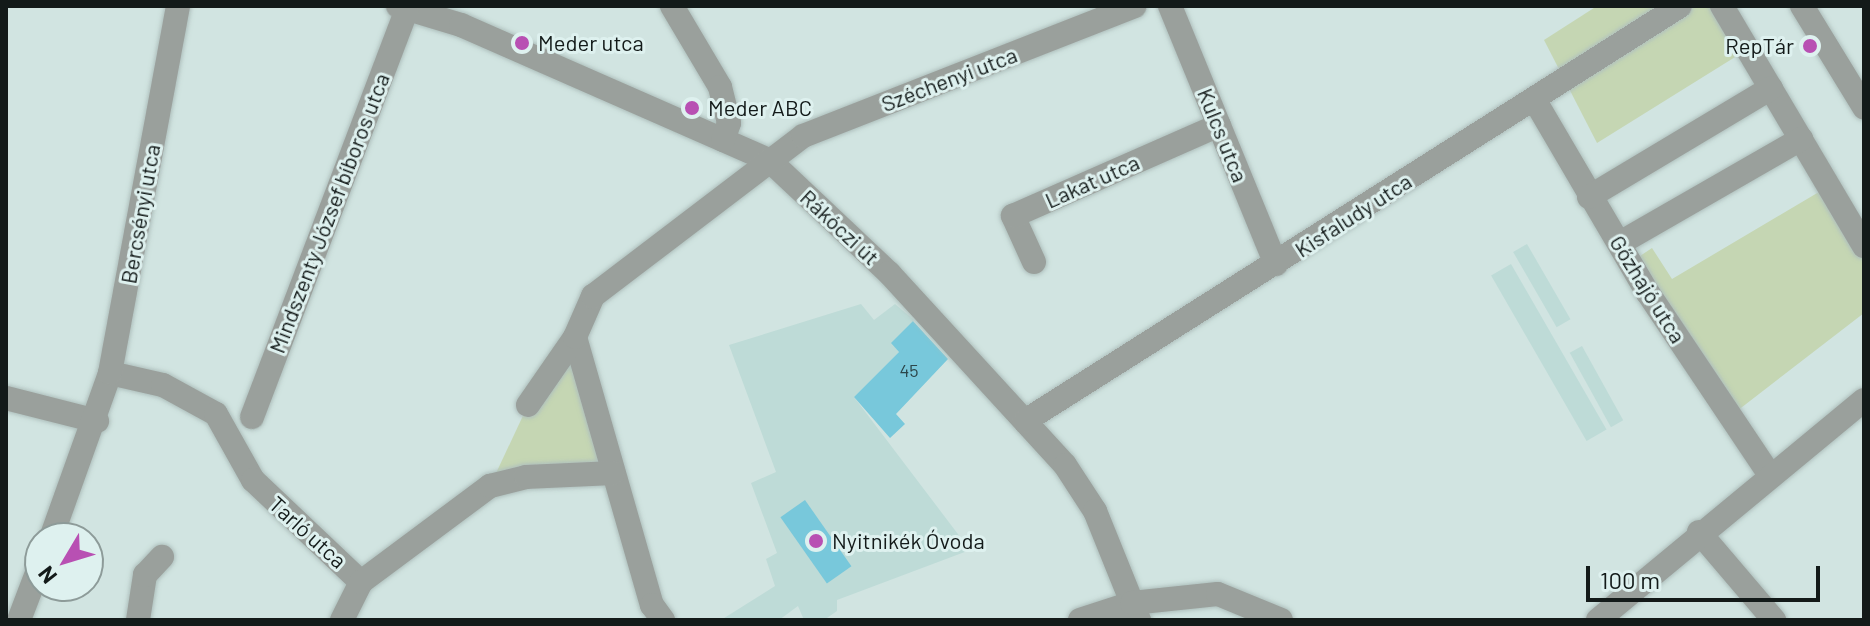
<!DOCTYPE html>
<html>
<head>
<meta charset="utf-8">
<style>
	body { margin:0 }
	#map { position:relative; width:1870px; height:626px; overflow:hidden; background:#d1e4e1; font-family:Barlow,sans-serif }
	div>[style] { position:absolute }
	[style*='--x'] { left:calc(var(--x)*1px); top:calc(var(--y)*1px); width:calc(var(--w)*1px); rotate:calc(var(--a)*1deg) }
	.built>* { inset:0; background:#bedbd7; transform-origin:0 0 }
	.green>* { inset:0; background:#c5d6b3 }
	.building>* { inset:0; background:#78c8db; transform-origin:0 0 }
	.roads { filter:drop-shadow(0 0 2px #afc0bd) drop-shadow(0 0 2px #afc0bd) }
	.minor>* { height:24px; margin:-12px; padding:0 12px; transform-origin:12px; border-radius:12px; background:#9aa09c }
	.dots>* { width:22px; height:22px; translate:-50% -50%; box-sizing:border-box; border:4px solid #def1ef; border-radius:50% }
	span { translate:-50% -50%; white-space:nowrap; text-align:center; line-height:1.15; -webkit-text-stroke:6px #def1ef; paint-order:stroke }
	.number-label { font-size:18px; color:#2c464a }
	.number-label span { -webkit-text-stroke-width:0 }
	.poi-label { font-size:22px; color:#131a19 }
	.left { translate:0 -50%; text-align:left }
	.right { translate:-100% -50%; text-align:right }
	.street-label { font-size:22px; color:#131a19 }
	.frame { position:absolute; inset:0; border:8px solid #131a19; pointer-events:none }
	.north { position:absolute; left:24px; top:522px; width:80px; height:80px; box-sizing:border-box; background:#def1ef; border:2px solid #8d9b99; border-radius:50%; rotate:232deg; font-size:22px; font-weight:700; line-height:32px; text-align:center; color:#131a19 }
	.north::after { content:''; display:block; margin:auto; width:28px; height:36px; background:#b850b3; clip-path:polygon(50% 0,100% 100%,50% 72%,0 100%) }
	.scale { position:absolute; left:1586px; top:566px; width:234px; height:36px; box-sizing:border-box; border:4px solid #131a19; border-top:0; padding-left:10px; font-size:24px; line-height:28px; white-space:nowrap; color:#131a19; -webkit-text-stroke:6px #def1ef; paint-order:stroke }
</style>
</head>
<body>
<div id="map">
	<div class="built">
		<i style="left:1527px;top:244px;width:87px;height:16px;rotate:60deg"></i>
		<i style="left:1511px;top:264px;width:191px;height:23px;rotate:60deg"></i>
		<i style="clip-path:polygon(861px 304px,874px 320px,895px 304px,914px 320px,892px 343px,899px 352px,854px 397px,970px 550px,837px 600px,837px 611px,824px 620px,804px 620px,798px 606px,779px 620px,721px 620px,775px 586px,766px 559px,777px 553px,751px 483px,776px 472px,729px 345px)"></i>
		<i style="left:1582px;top:346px;width:85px;height:14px;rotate:61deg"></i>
	</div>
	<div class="green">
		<i style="clip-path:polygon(1597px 6px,1722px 6px,1748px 49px,1597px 143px,1544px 40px)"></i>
		<i style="clip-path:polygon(1829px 186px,1864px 252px,1864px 313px,1737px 411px,1631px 262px,1652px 248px,1672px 279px)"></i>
		<i style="clip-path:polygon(575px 337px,613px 473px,490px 486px,528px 405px)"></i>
	</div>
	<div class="building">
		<i style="clip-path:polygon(913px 321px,948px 359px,896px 414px,905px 424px,890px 438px,854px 397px,899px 352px,891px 343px)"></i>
		<i style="left:805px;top:500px;width:81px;height:30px;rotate:55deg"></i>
	</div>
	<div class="roads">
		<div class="minor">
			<i style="--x:398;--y:6;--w:66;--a:16.8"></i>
			<i style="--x:461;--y:25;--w:336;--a:23.7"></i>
			<i style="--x:769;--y:160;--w:165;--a:43.3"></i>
			<i style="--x:889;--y:273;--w:260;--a:47.5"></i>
			<i style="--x:1065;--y:465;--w:55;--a:56.9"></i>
			<i style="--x:1095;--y:511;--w:118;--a:68"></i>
			<i style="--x:672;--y:6;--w:94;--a:59.3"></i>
			<i style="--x:720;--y:87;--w:37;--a:76"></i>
			<i style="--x:729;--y:123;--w:18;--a:109"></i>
			<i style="--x:1170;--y:6;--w:279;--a:67.7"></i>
			<i style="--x:1722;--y:6;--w:279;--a:59.4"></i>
			<i style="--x:1802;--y:6;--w:119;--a:58.5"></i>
			<i style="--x:1534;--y:99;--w:225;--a:59.6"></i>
			<i style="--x:1648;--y:293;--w:218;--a:56.2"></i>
			<i style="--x:1589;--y:197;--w:212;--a:-30.9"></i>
			<i style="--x:1620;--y:243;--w:209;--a:-29.9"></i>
			<i style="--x:1034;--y:262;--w:51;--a:-114.5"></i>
			<i style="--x:1013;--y:216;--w:225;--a:-23.8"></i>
			<i style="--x:575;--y:337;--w:279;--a:74"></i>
			<i style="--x:652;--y:605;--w:19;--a:54"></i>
			<i style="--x:110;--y:373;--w:54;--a:12.8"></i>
			<i style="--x:163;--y:385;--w:60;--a:28.7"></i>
			<i style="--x:216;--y:414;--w:76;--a:60.7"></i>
			<i style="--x:253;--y:480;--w:149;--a:43.4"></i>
			<i style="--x:6;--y:398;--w:94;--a:14.2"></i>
			<i style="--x:528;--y:405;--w:83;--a:-55.3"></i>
			<i style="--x:575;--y:337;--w:45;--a:-66.3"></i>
			<i style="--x:593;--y:296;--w:264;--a:-37.3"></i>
			<i style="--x:803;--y:136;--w:356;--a:-21.4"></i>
			<i style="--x:252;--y:417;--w:436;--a:-69.2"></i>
			<i style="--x:1025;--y:421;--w:775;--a:-32.36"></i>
			<i style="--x:1699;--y:532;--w:116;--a:49.6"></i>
			<i style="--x:51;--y:538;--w:175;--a:-70.3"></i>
			<i style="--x:110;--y:373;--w:373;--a:-79.5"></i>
			<i style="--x:19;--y:620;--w:59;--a:-69.1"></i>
			<i style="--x:138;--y:620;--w:46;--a:-81.2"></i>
			<i style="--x:145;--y:575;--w:25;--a:-47"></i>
			<i style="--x:342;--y:620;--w:42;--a:-63.4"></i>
			<i style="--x:361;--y:582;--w:161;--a:-36.7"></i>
			<i style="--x:490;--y:486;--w:37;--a:-14"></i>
			<i style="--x:526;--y:477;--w:87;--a:-2.6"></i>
			<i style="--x:1080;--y:620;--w:55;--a:-18.1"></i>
			<i style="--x:1132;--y:603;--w:86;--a:-6"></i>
			<i style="--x:1218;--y:594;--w:68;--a:22.4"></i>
			<i style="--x:1598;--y:620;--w:345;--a:-39.6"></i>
		</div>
	</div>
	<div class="dots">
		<i style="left:522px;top:43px;background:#b850b3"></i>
		<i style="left:1810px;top:46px;background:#b850b3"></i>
		<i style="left:692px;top:108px;background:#b850b3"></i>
		<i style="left:816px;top:541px;background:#b850b3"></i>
	</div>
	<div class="number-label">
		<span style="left:909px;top:370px">45</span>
	</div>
	<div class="poi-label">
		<span class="left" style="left:538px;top:43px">Meder utca</span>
		<span class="right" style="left:1794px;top:46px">RepTár</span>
		<span class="left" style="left:708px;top:108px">Meder ABC</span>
		<span class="left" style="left:832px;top:541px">Nyitnikék Óvoda</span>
	</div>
	<div class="street-label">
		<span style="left:949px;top:79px;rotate:-21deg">Széchenyi utca</span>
		<span style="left:1223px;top:135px;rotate:68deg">Kulcs utca</span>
		<span style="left:1092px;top:181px;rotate:-24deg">Lakat utca</span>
		<span style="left:329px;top:213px;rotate:-69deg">Mindszenty József bíboros utca</span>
		<span style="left:140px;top:214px;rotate:-80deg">Bercsényi utca</span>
		<span style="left:1353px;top:215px;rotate:-33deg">Kisfaludy utca</span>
		<span style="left:840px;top:227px;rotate:43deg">Rákóczi út</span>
		<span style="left:1648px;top:289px;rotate:58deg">Gőzhajó utca</span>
		<span style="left:308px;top:532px;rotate:42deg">Tarló utca</span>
	</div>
	<div class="frame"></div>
	<div class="north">N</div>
	<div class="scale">100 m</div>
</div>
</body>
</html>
